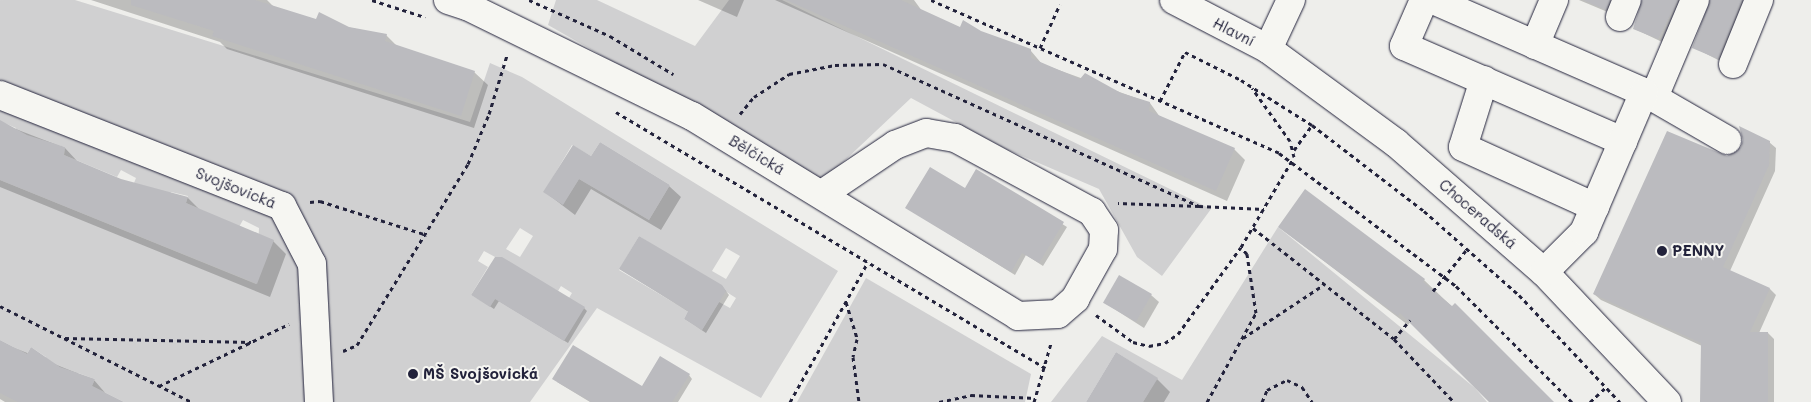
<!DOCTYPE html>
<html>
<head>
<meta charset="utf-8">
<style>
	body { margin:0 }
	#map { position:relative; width:1811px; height:402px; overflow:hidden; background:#eeeeeb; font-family:Mali,sans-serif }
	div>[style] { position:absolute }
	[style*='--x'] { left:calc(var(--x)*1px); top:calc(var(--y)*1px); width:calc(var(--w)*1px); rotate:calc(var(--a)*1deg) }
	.green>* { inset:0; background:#d0d0d1 }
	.shadow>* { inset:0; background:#0003 }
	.building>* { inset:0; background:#bbbbbf; transform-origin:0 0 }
	.path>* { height:3px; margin-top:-1.5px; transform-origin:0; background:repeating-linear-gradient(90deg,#22223b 0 4px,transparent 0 8px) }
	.roads { filter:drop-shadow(0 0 1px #22223b) drop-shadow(0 0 1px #22223b) }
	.minor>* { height:28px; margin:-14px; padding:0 14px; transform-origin:14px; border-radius:14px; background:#f6f6f2 }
	.dots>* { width:14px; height:14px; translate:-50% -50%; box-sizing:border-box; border:2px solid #f6f6f2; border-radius:50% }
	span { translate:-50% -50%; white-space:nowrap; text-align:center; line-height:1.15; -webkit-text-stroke:4px #f6f6f2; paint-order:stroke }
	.street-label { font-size:15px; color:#22223b }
	.poi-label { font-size:15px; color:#22223b; font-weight:700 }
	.left { translate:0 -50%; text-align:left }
</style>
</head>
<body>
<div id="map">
	<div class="green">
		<i style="clip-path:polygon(evenodd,0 0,75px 0,470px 122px,490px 63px,522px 77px,838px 271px,761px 398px,597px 308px,530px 402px,124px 402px,92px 386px,95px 379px,78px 373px,75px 378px,42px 362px,46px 357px,31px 347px,27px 354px,0 340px,0 180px,256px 284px,259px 228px,243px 220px,239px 227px,186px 203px,188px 196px,171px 192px,169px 197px,134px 183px,136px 178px,121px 170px,117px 177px,64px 155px,65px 147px,13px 133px,16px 128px,0 121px,0 0,600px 142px,670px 185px,649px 220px,579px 179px,563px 204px,544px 192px,572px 145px,591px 156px,600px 142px,0 0,520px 228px,533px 236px,520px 257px,506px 249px,520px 228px,0 0,639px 236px,736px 298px,730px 308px,719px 302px,702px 330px,684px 319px,688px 311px,619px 270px,639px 236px,0 0,726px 248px,740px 256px,726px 279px,712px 271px,726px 248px,0 0,484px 251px,558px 291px,561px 286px,572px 293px,569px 298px,495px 299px,490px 306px,471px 295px,488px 267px,478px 261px,484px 251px)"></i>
		<i style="clip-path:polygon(556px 0,597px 0,695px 46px,729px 0,782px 0,1211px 209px,1162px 276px,1137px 257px,1099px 189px,1006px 149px,911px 98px,823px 181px,548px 25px)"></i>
		<i style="clip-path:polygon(1278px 227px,1475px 388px,1487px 402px,1143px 402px,1157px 378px,1116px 352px,1086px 402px,1051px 402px,1102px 336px,1182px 380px)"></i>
		<i style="clip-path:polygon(866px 278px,1031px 374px,1025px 402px,797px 402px)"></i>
	</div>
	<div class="shadow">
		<i style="clip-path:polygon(91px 0,267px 0,274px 7px,317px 21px,386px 35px,398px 47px,474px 72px,488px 85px,474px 128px,227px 49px,220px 42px)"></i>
		<i style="clip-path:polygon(698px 0,744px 0,737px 17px)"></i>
		<i style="clip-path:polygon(775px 0,914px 0,922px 11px,961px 28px,980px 32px,1031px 51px,1042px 64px,1150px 103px,1160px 117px,1234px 149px,1245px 160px,1227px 201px)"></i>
		<i style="clip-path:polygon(1579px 0,1616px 0,1610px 13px)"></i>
		<i style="clip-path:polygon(1643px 0,1684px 0,1662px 42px,1635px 29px)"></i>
		<i style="clip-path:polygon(1711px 0,1749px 0,1722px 62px,1693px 47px)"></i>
		<i style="clip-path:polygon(0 123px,65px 148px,78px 162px,120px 180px,188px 198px,201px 211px,273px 241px,286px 254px,270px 297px,0 187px)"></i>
		<i style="clip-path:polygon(1769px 142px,1776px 148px,1775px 171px,1730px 271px,1770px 289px,1776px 295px,1759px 333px,1768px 333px,1774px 339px,1774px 402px,1701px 402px,1702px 346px,1601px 300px,1594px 294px,1727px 157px)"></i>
		<i style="clip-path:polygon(591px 158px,669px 186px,681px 197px,661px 230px,591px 189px,575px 215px,545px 192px)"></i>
		<i style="clip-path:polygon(977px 171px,1067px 227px,1043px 266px,1026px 255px,1015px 275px,907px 208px,965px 190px)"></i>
		<i style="clip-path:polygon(1279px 227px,1424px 280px,1552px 402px,1491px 402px,1411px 321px,1408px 325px)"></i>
		<i style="clip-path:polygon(620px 269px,722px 286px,729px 295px,706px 333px,685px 319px,689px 312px)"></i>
		<i style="clip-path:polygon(473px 295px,584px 308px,587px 311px,568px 343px,499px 301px,494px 309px)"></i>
		<i style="clip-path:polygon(1151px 295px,1159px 302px,1144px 328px,1105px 303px)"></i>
		<i style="clip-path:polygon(0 342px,94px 380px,107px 395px,121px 402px,5px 402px,0 399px)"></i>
		<i style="clip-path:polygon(689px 375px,692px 379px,678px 402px,590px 402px,557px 382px,642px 388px)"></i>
		<i style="clip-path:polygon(1157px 379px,1170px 392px,1164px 402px,1087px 402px)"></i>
	</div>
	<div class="building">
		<i style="clip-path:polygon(131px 0,255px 0,316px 19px,319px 12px,349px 27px,387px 34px,385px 41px,475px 71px,461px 116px,212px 36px,214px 31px,131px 5px)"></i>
		<i style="clip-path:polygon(786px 0,901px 0,960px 27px,963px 20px,981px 31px,1031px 49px,1031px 58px,1080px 79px,1085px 73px,1121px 93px,1150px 102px,1149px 111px,1235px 148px,1216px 191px)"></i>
		<i style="clip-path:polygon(1583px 0,1610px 0,1606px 10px)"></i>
		<i style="clip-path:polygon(1642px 0,1678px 0,1658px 39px,1633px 29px)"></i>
		<i style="clip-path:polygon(1710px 0,1742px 0,1718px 59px,1692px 48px)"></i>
		<i style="clip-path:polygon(0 120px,27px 135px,65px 147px,64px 155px,121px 179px,188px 197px,186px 203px,274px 240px,257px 284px,0 180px)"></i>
		<i style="clip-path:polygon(1739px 126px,1770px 141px,1769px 165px,1723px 267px,1770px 288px,1750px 332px,1768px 332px,1768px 402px,1700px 402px,1701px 343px,1593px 294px,1667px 131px,1727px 156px,1741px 147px,1743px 140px)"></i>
		<i style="clip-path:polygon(600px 142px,670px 185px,649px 220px,579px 179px,563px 205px,543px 192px,573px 145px,591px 156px)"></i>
		<i style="clip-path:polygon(930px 167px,965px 188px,976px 169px,1064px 222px,1039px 263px,1022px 253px,1011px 272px,905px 208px)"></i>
		<i style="clip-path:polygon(1305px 189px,1425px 279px,1423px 282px,1452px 306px,1455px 303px,1554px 402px,1489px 402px,1400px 313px,1398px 316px,1278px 227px)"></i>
		<i style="clip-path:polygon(639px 236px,722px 285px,726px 291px,702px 330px,684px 319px,688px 311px,619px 269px)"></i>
		<i style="clip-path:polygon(495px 257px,502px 257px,585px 307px,564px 341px,495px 299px,490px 307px,471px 295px)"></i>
		<i style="left:1119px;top:275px;width:38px;height:32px;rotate:30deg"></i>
		<i style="clip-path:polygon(0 340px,27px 354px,31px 347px,60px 367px,95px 379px,92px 386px,124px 402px,18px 402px,0 393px)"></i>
		<i style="clip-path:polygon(573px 345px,642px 386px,660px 356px,690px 374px,672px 402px,591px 402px,552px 379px)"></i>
		<i style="clip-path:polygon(1116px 352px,1158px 378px,1143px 402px,1086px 402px)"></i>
	</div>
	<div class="path">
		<i style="--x:372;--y:0;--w:56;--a:17.8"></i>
		<i style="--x:529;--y:0;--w:89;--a:24"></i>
		<i style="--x:610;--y:36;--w:74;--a:31.1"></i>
		<i style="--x:931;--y:0;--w:380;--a:23.7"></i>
		<i style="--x:1279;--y:153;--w:221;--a:36.9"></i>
		<i style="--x:1456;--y:286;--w:164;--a:45"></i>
		<i style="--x:1040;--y:48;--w:48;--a:-65.6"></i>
		<i style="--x:1160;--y:101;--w:55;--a:-63"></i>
		<i style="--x:1185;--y:52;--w:63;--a:26.6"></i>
		<i style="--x:1241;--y:80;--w:84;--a:32.4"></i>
		<i style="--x:1312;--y:125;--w:141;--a:37.5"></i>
		<i style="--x:1424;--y:211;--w:127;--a:41.5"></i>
		<i style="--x:1519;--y:295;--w:147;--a:46.7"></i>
		<i style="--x:616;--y:112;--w:500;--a:30.8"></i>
		<i style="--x:740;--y:114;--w:22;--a:-51"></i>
		<i style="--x:754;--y:97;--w:42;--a:-33.3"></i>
		<i style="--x:789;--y:74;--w:47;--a:-11.1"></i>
		<i style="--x:835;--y:65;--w:48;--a:-1.2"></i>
		<i style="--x:883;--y:64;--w:346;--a:24.2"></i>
		<i style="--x:1199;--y:206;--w:81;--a:-177.9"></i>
		<i style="--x:1294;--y:150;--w:31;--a:-54"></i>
		<i style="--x:310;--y:202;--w:10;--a:-6"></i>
		<i style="--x:320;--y:201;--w:112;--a:17.6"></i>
		<i style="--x:1199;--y:206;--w:65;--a:2.6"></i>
		<i style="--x:1253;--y:228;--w:179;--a:38.2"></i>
		<i style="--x:1394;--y:339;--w:87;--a:46.4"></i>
		<i style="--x:1433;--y:291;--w:55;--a:-50.9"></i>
		<i style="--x:846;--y:302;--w:39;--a:73"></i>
		<i style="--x:857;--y:339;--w:18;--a:103"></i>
		<i style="--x:853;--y:357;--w:45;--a:82.4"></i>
		<i style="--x:0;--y:306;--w:215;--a:26.6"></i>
		<i style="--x:1096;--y:315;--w:46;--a:36.1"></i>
		<i style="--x:1133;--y:342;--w:16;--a:14"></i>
		<i style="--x:1149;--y:346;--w:16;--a:-11"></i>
		<i style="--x:1165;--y:343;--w:16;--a:-35"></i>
		<i style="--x:1178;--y:334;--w:107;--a:-54.1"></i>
		<i style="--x:1241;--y:247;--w:104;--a:-59.5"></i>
		<i style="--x:1294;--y:157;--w:16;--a:-104"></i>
		<i style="--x:1290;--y:141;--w:65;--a:-125.6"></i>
		<i style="--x:65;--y:338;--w:186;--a:1.2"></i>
		<i style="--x:1243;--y:338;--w:98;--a:-33.4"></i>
		<i style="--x:1394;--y:339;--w:25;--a:-50"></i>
		<i style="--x:343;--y:351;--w:15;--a:-23"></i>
		<i style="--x:357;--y:345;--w:212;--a:-58.5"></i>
		<i style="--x:468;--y:164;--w:54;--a:-67.2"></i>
		<i style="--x:489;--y:114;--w:62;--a:-73"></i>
		<i style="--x:159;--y:386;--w:144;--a:-25.5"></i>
		<i style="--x:790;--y:402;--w:160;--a:-60.9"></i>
		<i style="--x:939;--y:402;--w:33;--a:-12"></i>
		<i style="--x:971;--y:395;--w:64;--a:2.7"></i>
		<i style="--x:1034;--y:402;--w:61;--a:-73.9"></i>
		<i style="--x:1207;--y:402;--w:102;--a:-61.2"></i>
		<i style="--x:1256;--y:313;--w:60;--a:-98.7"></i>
		<i style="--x:1247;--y:254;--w:9;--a:-131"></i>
		<i style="--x:1262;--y:402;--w:13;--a:-67"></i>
		<i style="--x:1267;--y:390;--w:22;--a:-27"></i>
		<i style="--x:1287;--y:380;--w:17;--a:25"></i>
		<i style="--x:1302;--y:387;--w:18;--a:56"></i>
		<i style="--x:1590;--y:402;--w:23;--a:-43"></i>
	</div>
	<div class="roads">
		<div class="minor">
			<i style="--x:448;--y:0;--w:20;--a:18"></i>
			<i style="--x:467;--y:6;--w:250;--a:26.1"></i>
			<i style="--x:692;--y:116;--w:382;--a:31.5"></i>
			<i style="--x:1018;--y:316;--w:40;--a:-2.9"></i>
			<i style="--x:1058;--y:314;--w:23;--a:-41"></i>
			<i style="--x:1075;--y:299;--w:57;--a:-60.8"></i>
			<i style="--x:1103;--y:249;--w:19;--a:-87"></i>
			<i style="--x:1104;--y:230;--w:22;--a:-124"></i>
			<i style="--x:1092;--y:212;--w:156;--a:-151.6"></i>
			<i style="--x:955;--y:138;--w:29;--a:-170"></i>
			<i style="--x:926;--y:133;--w:33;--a:159"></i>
			<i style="--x:895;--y:145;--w:88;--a:146.1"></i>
			<i style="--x:1174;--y:0;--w:106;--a:27.5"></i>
			<i style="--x:1268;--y:49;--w:159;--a:36.3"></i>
			<i style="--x:1396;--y:143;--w:196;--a:41.1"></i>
			<i style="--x:1544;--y:272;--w:179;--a:46.6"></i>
			<i style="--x:1424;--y:0;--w:50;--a:113.5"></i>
			<i style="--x:1404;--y:46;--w:239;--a:23.5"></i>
			<i style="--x:1433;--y:0;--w:230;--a:23.6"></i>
			<i style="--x:1644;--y:92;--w:96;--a:30"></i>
			<i style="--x:1620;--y:17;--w:18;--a:-68"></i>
			<i style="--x:1535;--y:45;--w:49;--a:-67.1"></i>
			<i style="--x:1268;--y:49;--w:54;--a:-64.9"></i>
			<i style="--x:1733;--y:64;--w:69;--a:-67.9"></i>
			<i style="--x:1484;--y:80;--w:70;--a:107.4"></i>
			<i style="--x:1463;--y:147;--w:145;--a:24.4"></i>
			<i style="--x:0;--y:95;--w:303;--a:21.5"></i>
			<i style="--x:282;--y:206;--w:65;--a:62.7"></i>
			<i style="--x:312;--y:264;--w:138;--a:87.1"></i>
			<i style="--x:1654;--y:97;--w:105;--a:-67.1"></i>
			<i style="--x:1544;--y:272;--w:57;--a:-45"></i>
			<i style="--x:1584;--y:232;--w:152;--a:-66.8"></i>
		</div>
	</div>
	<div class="dots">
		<i style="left:1662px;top:251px;background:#22223b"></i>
		<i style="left:413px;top:374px;background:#22223b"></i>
	</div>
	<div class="street-label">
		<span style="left:1234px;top:32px;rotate:27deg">Hlavní</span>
		<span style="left:757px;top:155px;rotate:31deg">Bělčická</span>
		<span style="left:236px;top:188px;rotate:22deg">Svojšovická</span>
		<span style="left:1478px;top:214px;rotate:41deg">Choceradská</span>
	</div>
	<div class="poi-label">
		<span class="left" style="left:1672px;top:251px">PENNY</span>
		<span class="left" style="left:423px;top:374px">MŠ Svojšovická</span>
	</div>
</div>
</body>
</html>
